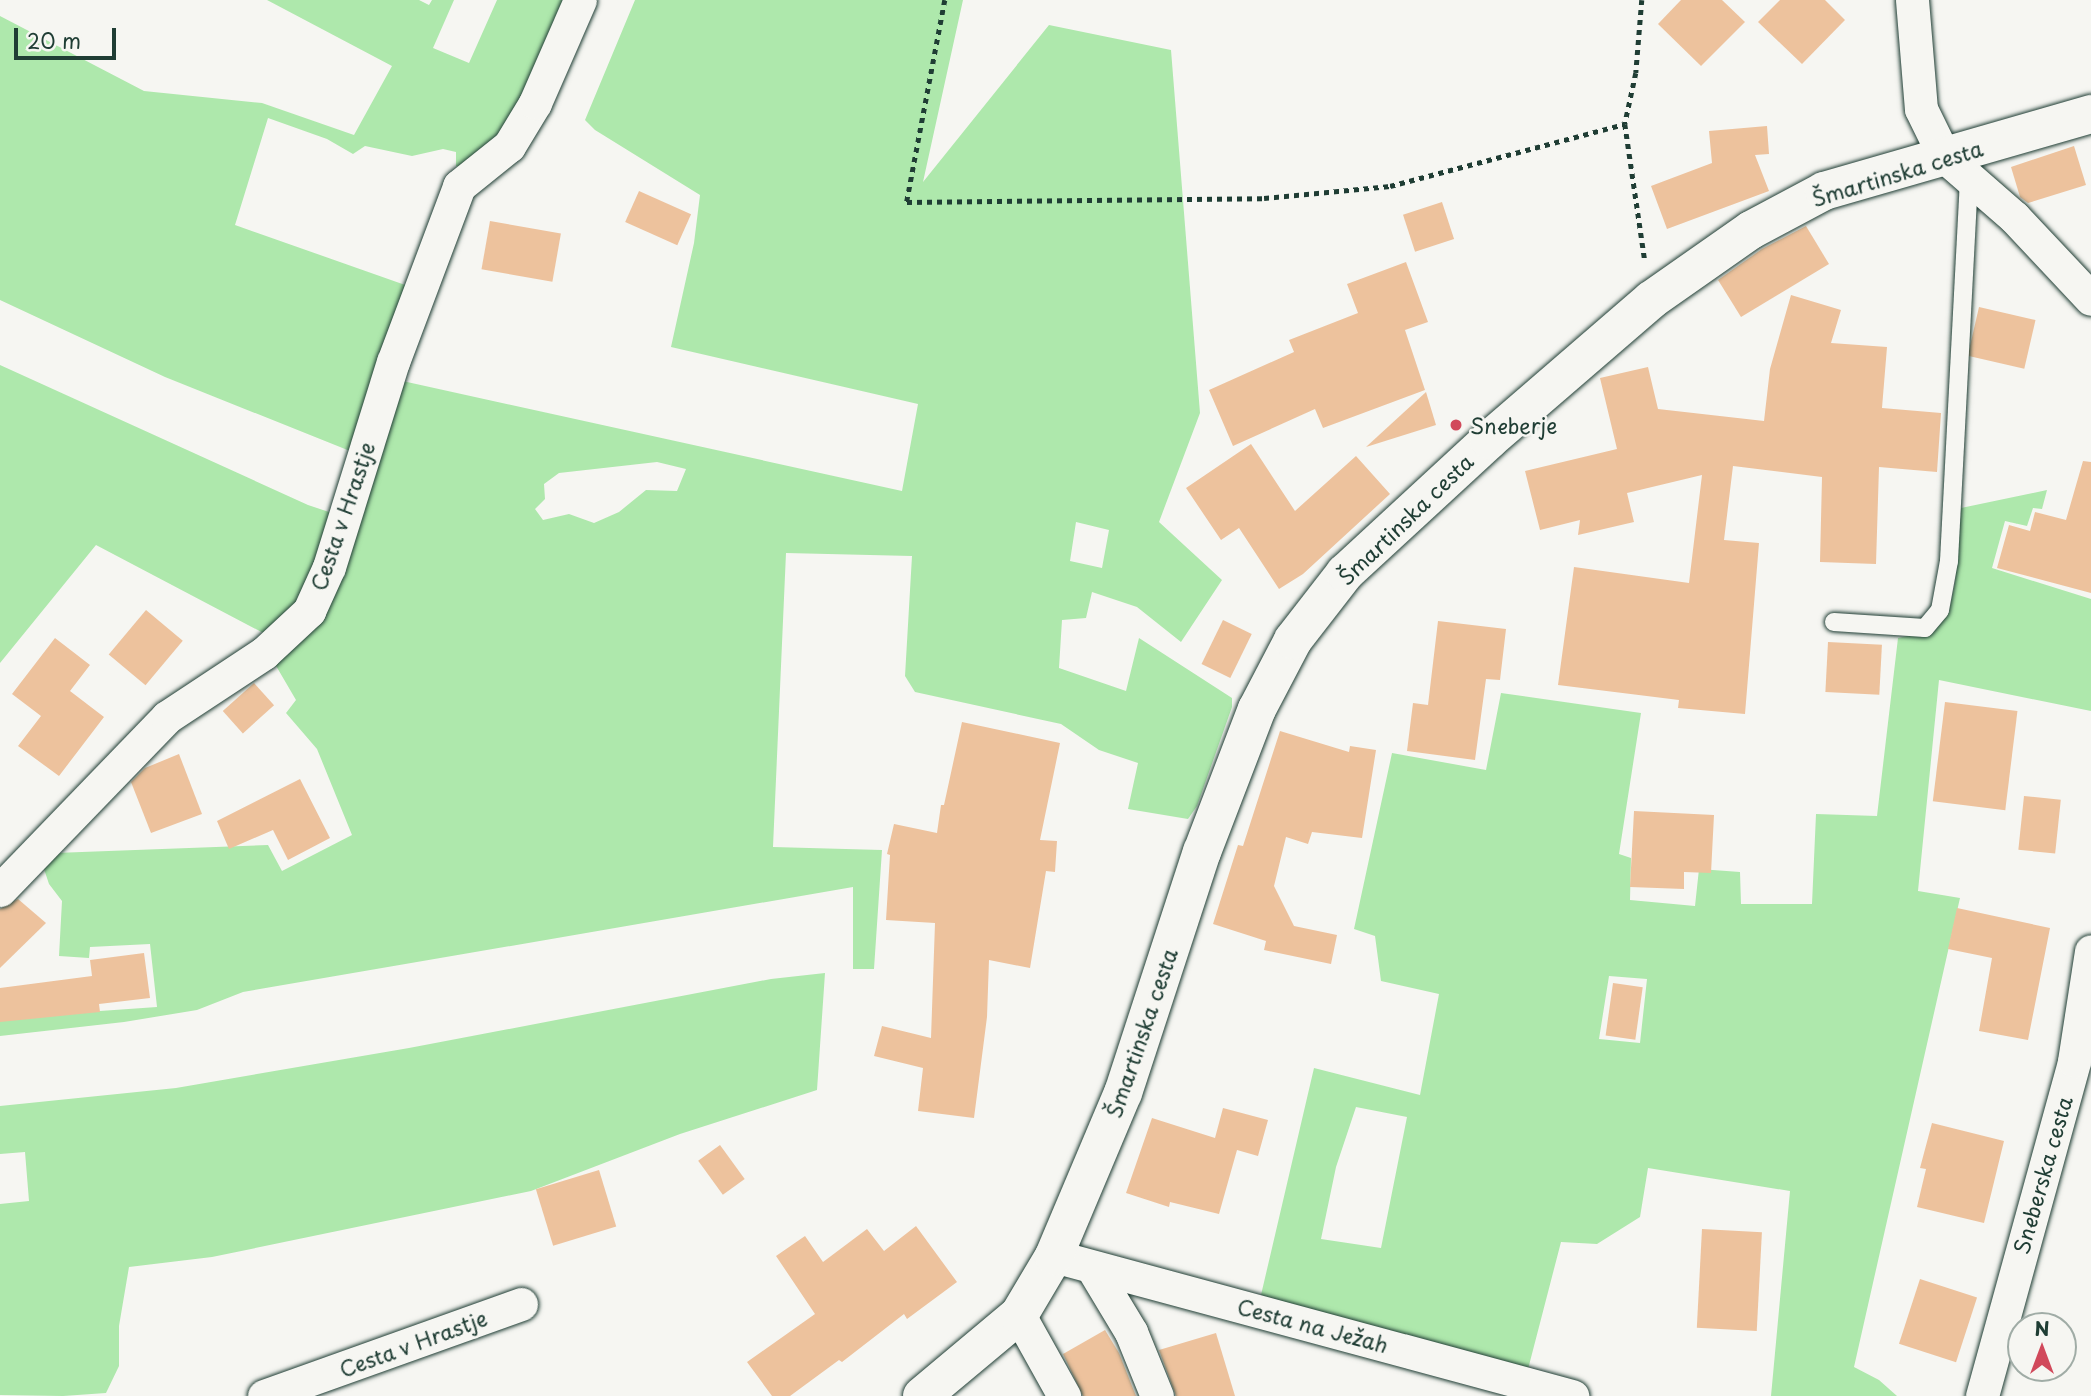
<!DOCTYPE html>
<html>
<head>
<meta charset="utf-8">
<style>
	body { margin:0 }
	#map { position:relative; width:2091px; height:1396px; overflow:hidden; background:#f6f6f2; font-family:"Playpen Sans",sans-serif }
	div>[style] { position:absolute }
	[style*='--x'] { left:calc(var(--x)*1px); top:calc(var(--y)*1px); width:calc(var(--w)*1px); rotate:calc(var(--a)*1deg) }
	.green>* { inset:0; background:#aee8ac }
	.building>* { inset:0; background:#edc29d; transform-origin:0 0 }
	.path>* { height:4.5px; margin-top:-2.25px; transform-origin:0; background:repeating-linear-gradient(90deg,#1f3d34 0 5px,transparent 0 10px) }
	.roads { filter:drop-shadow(0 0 2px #1f3d34) drop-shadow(0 0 2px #1f3d34) }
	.service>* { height:18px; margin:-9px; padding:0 9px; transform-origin:9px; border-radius:9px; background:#f6f6f2 }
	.minor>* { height:33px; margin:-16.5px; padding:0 16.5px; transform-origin:16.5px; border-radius:16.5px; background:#f6f6f2 }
	.secondary>* { height:38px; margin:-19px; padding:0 19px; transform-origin:19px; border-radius:19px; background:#f6f6f2 }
	.dots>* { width:19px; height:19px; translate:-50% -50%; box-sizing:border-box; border:4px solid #f6f6f2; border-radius:50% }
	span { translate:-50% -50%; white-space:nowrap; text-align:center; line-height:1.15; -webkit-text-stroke:5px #f6f6f2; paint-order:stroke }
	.street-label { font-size:21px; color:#1f3d34 }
	.poi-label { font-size:21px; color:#1f3d34 }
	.left { translate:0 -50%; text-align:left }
	.north { position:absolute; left:2007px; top:1312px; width:70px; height:70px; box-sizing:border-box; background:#f6f6f2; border:2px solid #a0aca6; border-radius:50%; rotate:0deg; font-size:19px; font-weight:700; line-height:28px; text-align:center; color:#1f3d34 }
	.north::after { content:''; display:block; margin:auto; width:24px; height:32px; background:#d1495b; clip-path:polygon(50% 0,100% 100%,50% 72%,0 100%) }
	.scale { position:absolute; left:14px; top:28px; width:102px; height:32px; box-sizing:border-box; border:4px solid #1f3d34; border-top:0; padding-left:9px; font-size:21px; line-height:24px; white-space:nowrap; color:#1f3d34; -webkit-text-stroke:5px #f6f6f2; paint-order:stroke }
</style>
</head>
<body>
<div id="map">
	<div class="green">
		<i style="clip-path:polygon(267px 0,419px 0,429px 5px,432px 0,454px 0,433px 48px,469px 63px,497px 0,572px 0,507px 129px,463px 167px,456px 166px,456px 152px,443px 149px,412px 156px,365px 146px,353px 154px,327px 139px,268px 118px,235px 225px,408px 286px,355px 453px,165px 377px,0 300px,0 16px,144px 91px,262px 103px,354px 135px,392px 66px)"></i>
		<i style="clip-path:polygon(evenodd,635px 0,963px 0,923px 182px,1049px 25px,1171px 50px,1200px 413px,1159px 522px,1222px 580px,1181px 642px,1137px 607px,1092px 592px,1086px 618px,1062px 620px,1059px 668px,1126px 691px,1139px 638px,1232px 698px,1232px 707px,1197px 806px,1188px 819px,1128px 809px,1138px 763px,1099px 750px,1061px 724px,915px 692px,905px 676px,912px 556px,786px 553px,773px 847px,882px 850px,874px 969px,853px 969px,853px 887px,243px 992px,197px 1010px,124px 1022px,0 1036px,0 1018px,157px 1007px,150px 944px,90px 947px,89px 958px,59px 956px,62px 901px,49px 884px,42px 863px,55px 853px,268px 845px,282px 871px,352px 835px,317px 749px,286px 713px,296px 700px,272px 659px,398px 380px,902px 491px,918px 404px,671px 347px,694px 243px,700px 195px,595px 130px,585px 120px,635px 0,657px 462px,686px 469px,677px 491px,646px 490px,619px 512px,594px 523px,569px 514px,543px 520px,535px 509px,545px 499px,544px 484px,559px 473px,657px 462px,635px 0,1076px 522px,1109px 530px,1102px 568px,1070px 561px,1076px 522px)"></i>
		<i style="clip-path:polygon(0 365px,308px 505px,335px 514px,298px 606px,269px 636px,96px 545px,0 663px)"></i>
		<i style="clip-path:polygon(evenodd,2047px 490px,2042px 509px,2033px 508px,2027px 526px,2005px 521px,1992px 568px,2091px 599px,2091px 711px,1939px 680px,1918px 891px,1960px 898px,1854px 1367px,1879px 1380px,1897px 1396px,1771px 1396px,1790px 1191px,1648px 1168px,1640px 1217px,1597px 1244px,1561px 1242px,1526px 1377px,1261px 1295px,1314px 1068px,1420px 1095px,1439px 994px,1381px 981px,1375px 936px,1354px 929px,1392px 753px,1486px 770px,1501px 693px,1641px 713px,1619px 854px,1631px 858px,1630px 900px,1695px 906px,1699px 869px,1740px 872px,1741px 904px,1812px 904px,1816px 814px,1877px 816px,1898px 638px,1927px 632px,1940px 624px,1949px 612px,1955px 583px,1961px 508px,2047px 490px,1609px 976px,1647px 979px,1640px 1043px,1599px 1039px,1609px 976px,2047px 490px,1356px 1107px,1407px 1117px,1381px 1248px,1321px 1239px,1336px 1167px,1356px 1107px)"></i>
		<i style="clip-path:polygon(825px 973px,817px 1090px,680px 1134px,531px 1191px,212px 1257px,129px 1267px,119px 1326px,119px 1366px,106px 1393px,63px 1396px,0 1395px,0 1204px,29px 1201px,25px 1152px,0 1154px,0 1106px,176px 1088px,409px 1048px,771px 979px)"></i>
	</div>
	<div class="building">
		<i style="clip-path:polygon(1681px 0,1722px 0,1745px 22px,1701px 66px,1658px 24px)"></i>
		<i style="clip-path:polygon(1780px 0,1825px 0,1845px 20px,1802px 64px,1758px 22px)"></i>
		<i style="clip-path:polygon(1767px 126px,1769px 154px,1755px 155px,1769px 191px,1667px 229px,1651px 186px,1712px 163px,1709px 131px)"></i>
		<i style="clip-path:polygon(2074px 146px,2086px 185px,2028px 203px,2020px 197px,2011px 167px)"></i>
		<i style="left:639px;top:191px;width:57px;height:34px;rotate:24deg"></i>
		<i style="left:1442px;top:202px;width:39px;height:41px;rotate:72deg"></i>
		<i style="left:490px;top:221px;width:72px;height:49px;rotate:10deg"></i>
		<i style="clip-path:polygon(1806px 226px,1829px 264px,1741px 317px,1718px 280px,1762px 249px)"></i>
		<i style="clip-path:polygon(1406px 262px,1428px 322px,1405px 330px,1425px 390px,1323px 428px,1315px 409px,1233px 446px,1209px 390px,1294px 352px,1289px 340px,1358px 313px,1347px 284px)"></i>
		<i style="clip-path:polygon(1791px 295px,1841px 310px,1831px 343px,1887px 347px,1882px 408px,1941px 413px,1937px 472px,1879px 467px,1876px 564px,1820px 562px,1822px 477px,1733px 466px,1724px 540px,1759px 543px,1745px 714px,1678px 708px,1679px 700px,1558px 685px,1574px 567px,1689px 583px,1702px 475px,1627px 493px,1634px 522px,1578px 535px,1580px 520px,1540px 530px,1525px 471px,1617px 449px,1600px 378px,1648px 367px,1658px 409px,1764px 421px,1770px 369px)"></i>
		<i style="left:1979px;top:307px;width:58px;height:50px;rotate:13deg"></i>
		<i style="clip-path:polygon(1426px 392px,1436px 425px,1366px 447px)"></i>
		<i style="clip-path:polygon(1251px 444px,1295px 511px,1356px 456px,1390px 494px,1303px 574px,1279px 589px,1239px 528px,1221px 540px,1186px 488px)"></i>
		<i style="clip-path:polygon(2083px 461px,2091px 462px,2091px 593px,1997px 568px,2009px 525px,2030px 531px,2035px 512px,2066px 520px)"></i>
		<i style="left:146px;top:610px;width:48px;height:58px;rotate:40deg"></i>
		<i style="left:1223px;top:620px;width:32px;height:49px;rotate:26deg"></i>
		<i style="clip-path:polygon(1438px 621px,1506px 629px,1500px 680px,1486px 679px,1475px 760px,1407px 751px,1413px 703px,1428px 705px)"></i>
		<i style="clip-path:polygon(55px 638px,90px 665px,70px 691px,104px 717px,59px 776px,18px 746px,41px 716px,12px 694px)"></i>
		<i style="left:1828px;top:642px;width:54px;height:50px;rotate:3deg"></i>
		<i style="left:254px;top:683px;width:30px;height:42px;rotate:48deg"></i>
		<i style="left:1945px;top:702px;width:73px;height:100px;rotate:7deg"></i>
		<i style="clip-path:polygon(962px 722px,1060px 743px,1040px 840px,1057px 841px,1055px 872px,1046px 871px,1030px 968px,989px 960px,987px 1017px,974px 1118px,918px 1111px,923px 1068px,874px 1056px,882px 1026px,931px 1038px,935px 923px,886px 920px,890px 855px,887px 854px,894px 824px,937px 833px,941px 805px,944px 805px)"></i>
		<i style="clip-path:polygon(1280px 731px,1349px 752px,1350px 746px,1376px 750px,1362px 838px,1312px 832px,1308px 844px,1286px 837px,1274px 886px,1294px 926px,1337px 935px,1331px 964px,1264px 950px,1266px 941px,1213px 924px,1238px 845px,1243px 846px)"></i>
		<i style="clip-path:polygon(179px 754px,202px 814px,151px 833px,131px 782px,145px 768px)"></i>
		<i style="clip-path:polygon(300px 779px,330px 838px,288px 860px,273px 830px,229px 849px,217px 821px)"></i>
		<i style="left:2024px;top:796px;width:37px;height:54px;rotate:6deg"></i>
		<i style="clip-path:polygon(1634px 811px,1714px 815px,1711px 873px,1684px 872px,1684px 889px,1630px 887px)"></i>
		<i style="clip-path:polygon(18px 899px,46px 923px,0 968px,0 909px)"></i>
		<i style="clip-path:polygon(1957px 908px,2050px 928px,2028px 1040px,1979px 1031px,1992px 958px,1948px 949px)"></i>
		<i style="clip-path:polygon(144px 953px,150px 998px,99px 1004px,100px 1012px,0 1022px,0 988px,92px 976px,90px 960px)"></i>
		<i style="left:1613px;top:983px;width:30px;height:53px;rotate:8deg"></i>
		<i style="clip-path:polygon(1223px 1108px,1268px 1120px,1258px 1156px,1237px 1150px,1219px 1214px,1170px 1202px,1169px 1207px,1126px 1193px,1152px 1118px,1215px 1138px)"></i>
		<i style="clip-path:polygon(1932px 1123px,2004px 1141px,1984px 1223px,1917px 1207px,1926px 1169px,1920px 1168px)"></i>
		<i style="left:720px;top:1145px;width:42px;height:27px;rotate:54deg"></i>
		<i style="left:599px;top:1170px;width:59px;height:66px;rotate:73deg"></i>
		<i style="clip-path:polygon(916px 1226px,957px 1282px,907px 1319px,904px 1314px,842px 1362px,839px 1360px,790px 1396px,772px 1396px,747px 1362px,815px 1314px,776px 1256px,805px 1236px,823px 1262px,867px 1229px,884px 1251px)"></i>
		<i style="left:1702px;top:1229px;width:60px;height:99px;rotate:3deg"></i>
		<i style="left:1920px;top:1279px;width:60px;height:68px;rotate:18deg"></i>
		<i style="clip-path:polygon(1105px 1330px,1119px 1353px,1136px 1396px,1083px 1396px,1063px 1354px)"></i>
		<i style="clip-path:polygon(1216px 1333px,1235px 1396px,1176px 1396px,1159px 1350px)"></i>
	</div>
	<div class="path">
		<i style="--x:945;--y:0;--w:206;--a:100.7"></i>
		<i style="--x:907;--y:202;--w:357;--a:-0.6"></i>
		<i style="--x:1264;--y:198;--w:127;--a:-5.4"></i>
		<i style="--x:1390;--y:186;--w:243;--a:-14.8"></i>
		<i style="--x:1642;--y:0;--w:73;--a:94.7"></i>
		<i style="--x:1636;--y:73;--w:52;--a:102.2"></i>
		<i style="--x:1625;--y:124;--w:138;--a:81.7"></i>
	</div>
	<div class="roads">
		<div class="service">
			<i style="--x:1834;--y:622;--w:91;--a:3.8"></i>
			<i style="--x:1925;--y:628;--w:23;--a:-50"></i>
			<i style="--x:1940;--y:610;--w:50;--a:-79.6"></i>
			<i style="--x:1949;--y:561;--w:386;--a:-87"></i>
		</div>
		<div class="minor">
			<i style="--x:1912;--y:0;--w:109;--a:85.3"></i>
			<i style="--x:1921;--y:109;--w:52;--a:63.9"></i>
			<i style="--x:1944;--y:156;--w:93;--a:41.1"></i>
			<i style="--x:2014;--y:217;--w:112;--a:46.8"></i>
			<i style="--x:0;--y:890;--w:240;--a:-46"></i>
			<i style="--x:167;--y:717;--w:116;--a:-33.4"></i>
			<i style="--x:264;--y:653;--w:62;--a:-43"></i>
			<i style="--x:309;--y:611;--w:48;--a:-65.6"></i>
			<i style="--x:329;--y:567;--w:215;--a:-72.7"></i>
			<i style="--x:393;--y:362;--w:188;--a:-69.4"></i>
			<i style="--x:459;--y:186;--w:64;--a:-38.7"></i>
			<i style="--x:509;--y:146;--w:50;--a:-58.8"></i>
			<i style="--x:535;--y:103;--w:112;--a:-66.4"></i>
			<i style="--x:1054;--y:1256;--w:537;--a:15.12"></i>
			<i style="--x:1093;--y:1269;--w:74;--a:58.9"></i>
			<i style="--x:1131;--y:1332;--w:69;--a:67.9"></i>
			<i style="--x:1019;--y:1315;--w:93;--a:60.9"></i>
			<i style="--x:264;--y:1396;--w:273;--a:-19.7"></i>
			<i style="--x:1982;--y:1396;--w:347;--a:-74.6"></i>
			<i style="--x:2074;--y:1061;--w:111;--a:-81.2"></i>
		</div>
		<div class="secondary">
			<i style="--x:922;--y:1396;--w:126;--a:-39.9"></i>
			<i style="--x:1019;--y:1315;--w:69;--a:-59.3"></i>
			<i style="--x:1054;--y:1256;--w:177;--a:-67.1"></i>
			<i style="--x:1123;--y:1093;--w:254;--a:-71.9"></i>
			<i style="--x:1202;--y:852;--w:153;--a:-69"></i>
			<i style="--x:1257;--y:709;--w:78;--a:-62.4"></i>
			<i style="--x:1293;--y:640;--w:85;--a:-52.2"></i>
			<i style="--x:1345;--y:573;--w:196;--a:-42.7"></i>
			<i style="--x:1489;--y:440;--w:214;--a:-40.8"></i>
			<i style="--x:1651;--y:300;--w:122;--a:-35"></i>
			<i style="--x:1751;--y:230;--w:83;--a:-28.1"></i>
			<i style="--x:1824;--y:191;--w:278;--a:-16.1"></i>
		</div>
	</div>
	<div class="dots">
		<i style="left:1456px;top:425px;background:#d1495b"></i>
	</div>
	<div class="street-label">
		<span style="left:1897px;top:173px;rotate:-17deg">Šmartinska cesta</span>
		<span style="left:342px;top:516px;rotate:-71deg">Cesta v Hrastje</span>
		<span style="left:1405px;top:519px;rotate:-44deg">Šmartinska cesta</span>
		<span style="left:1141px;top:1033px;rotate:-71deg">Šmartinska cesta</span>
		<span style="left:2042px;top:1175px;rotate:-74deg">Sneberska cesta</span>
		<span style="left:1313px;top:1325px;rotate:15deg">Cesta na Ježah</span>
		<span style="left:413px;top:1343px;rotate:-20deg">Cesta v Hrastje</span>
	</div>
	<div class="poi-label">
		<span class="left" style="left:1470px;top:425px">Sneberje</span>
	</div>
	<div class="north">N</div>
	<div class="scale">20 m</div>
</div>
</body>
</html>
